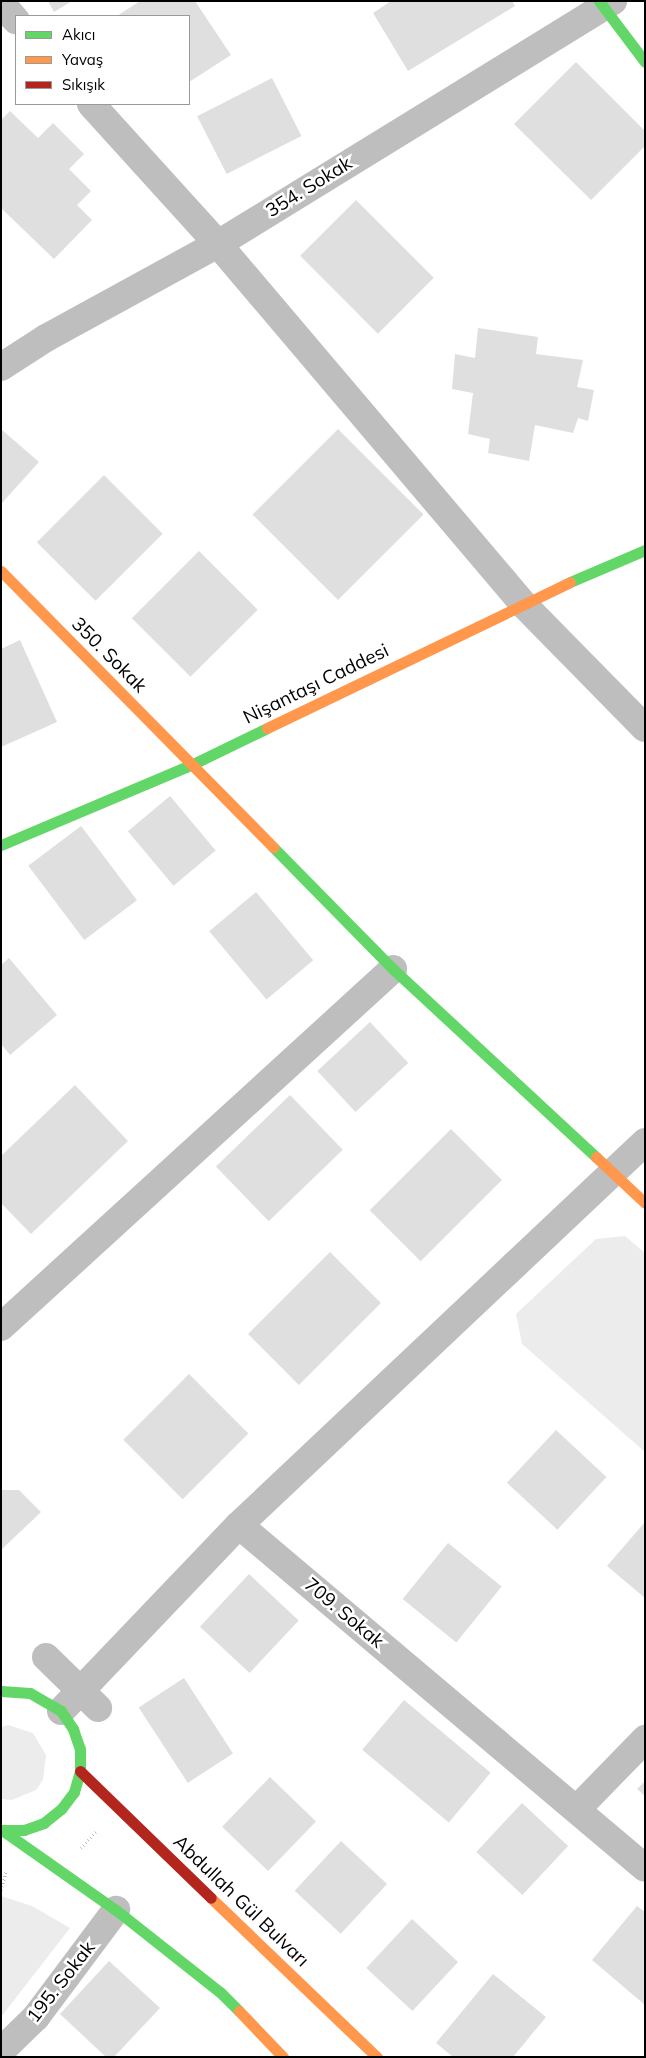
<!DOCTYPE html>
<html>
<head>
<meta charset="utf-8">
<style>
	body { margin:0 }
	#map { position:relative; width:646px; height:2058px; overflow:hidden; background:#fff; font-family:Mulish,sans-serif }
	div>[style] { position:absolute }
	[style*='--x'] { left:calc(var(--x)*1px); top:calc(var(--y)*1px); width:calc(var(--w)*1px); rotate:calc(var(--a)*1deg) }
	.green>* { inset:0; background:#ececec }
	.building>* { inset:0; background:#dfdfdf; transform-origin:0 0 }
	.path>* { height:3px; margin-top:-1.5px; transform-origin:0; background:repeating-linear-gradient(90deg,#b9b9b9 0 1px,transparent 0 3.5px) }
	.street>* { height:28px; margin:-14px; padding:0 14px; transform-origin:14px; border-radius:14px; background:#bebebe }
	.fast>* { height:11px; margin:-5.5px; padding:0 5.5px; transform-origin:5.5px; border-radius:5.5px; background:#63d668 }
	.slow>* { height:11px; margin:-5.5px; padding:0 5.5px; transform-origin:5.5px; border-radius:5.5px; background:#ff974d }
	.jam>* { height:11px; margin:-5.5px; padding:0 5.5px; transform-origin:5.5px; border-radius:5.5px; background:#b3261e }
	span { translate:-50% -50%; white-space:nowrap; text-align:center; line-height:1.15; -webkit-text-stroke:5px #fff; paint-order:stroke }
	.street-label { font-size:19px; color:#000 }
	.frame { position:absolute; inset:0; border:2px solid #000; pointer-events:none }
	.legend { position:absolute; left:15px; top:15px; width:175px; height:90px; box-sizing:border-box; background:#fff; border:1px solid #999; margin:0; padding:6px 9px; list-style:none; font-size:15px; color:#000 }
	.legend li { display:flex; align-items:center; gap:10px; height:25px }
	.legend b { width:25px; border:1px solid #999 }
</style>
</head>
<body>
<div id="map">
	<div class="green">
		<i style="clip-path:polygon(625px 1236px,645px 1253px,645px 1452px,522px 1344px,516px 1314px,596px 1239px)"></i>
		<i style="clip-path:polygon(8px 1725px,33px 1733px,46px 1755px,43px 1780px,36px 1790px,12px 1800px,1px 1799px,1px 1727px)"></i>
		<i style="clip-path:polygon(1px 1896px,32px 1906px,70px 1928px,1px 2017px)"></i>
	</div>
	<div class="building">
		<i style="clip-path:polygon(48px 1px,72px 1px,54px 12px)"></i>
		<i style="clip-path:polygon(140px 1px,195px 1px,231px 55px,189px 82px,189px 16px,117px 16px)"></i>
		<i style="clip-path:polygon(391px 1px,512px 1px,515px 6px,408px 71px,373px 13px)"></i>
		<i style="clip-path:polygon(576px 62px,645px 131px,645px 146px,591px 200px,514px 124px)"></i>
		<i style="left:272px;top:78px;width:65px;height:84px;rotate:63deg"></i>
		<i style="clip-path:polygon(10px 111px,38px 138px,53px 123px,84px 154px,69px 169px,91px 191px,77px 205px,92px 220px,54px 259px,1px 208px,1px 120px)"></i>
		<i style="left:356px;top:200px;width:110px;height:79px;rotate:45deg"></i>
		<i style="clip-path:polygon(478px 328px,538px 337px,536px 354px,583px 360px,577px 387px,594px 390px,588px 421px,578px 418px,573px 433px,535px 425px,529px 461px,488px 453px,490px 439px,468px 434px,473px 393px,452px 389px,455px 354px,475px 358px)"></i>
		<i style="clip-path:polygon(1px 429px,39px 462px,1px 504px)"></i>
		<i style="left:338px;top:429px;width:121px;height:121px;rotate:45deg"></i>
		<i style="left:104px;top:475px;width:83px;height:95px;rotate:45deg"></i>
		<i style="left:199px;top:551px;width:83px;height:95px;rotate:45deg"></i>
		<i style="clip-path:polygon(20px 640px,57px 722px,1px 747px,1px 649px)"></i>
		<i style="left:170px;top:796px;width:71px;height:55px;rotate:50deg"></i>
		<i style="left:81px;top:826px;width:93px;height:66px;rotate:53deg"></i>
		<i style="left:256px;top:892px;width:89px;height:61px;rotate:50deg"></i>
		<i style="clip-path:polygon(9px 958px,57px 1015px,10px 1055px,1px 1044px,1px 965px)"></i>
		<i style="left:370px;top:1022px;width:56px;height:72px;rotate:47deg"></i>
		<i style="clip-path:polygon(75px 1085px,128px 1141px,31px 1234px,1px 1203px,1px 1156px)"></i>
		<i style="left:290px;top:1095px;width:76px;height:103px;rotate:46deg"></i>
		<i style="left:451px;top:1129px;width:72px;height:115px;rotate:45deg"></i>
		<i style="left:330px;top:1252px;width:72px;height:116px;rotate:45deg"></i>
		<i style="left:189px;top:1374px;width:84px;height:93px;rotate:45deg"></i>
		<i style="left:556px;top:1430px;width:69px;height:72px;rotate:43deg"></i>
		<i style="clip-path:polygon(1px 1490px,19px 1490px,41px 1512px,1px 1550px)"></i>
		<i style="clip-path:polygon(645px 1522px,645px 1598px,607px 1566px)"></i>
		<i style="left:448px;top:1543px;width:69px;height:72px;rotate:39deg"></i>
		<i style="left:249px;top:1574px;width:68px;height:72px;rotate:43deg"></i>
		<i style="left:184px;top:1678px;width:90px;height:54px;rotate:57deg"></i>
		<i style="left:404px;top:1700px;width:113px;height:65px;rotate:40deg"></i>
		<i style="left:270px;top:1777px;width:64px;height:69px;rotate:44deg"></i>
		<i style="clip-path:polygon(645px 1781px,645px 1796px,637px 1789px)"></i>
		<i style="left:522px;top:1803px;width:63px;height:67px;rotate:43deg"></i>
		<i style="left:341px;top:1841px;width:63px;height:68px;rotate:43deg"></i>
		<i style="clip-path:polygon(637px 1906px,645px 1912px,645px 2005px,592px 1960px)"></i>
		<i style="left:412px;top:1919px;width:63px;height:67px;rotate:43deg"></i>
		<i style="clip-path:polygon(109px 1961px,160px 2008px,114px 2057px,106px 2057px,60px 2014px)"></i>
		<i style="clip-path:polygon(493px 1974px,546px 2017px,513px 2057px,453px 2057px,436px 2043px)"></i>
	</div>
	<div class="path">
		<i style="--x:81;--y:1848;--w:24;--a:-48"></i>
		<i style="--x:1;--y:1890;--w:20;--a:-75"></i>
	</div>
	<div class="street">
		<i style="--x:1;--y:3;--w:23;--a:49"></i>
		<i style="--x:91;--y:104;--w:189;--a:47.8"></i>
		<i style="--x:218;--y:244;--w:470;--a:49.7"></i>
		<i style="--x:522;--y:603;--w:175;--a:45.5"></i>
		<i style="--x:1;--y:367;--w:54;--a:-32.8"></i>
		<i style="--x:46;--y:338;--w:196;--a:-28.7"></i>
		<i style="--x:218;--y:244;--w:464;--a:-31.6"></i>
		<i style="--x:1;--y:1327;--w:531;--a:-42.4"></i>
		<i style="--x:239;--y:1525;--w:558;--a:-43.33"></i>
		<i style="--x:46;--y:1657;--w:73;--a:44.4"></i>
		<i style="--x:61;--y:1711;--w:257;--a:-46.3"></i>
		<i style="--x:239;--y:1525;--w:531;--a:40.19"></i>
		<i style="--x:577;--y:1809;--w:98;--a:-45.8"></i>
		<i style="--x:1;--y:2051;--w:49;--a:-44.2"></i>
		<i style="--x:36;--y:2017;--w:134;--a:-53.2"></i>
	</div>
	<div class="fast">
		<i style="--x:599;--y:1;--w:76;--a:53"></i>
		<i style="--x:570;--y:582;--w:82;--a:-23.1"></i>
		<i style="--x:1;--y:845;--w:208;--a:-22.9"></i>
		<i style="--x:193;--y:764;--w:82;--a:-25.9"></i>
		<i style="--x:273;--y:847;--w:171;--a:45.5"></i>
		<i style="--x:393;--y:969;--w:277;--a:42.8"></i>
		<i style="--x:1;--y:1691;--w:29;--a:4"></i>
		<i style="--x:30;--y:1693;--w:36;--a:30"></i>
		<i style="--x:61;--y:1711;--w:22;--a:56"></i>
		<i style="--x:73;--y:1729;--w:21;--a:71"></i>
		<i style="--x:80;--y:1749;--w:22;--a:90"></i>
		<i style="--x:80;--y:1771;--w:22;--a:106"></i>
		<i style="--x:74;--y:1792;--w:21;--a:127"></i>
		<i style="--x:61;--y:1809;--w:22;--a:141"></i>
		<i style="--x:44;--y:1823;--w:21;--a:161"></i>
		<i style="--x:24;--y:1830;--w:23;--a:180"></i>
		<i style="--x:2;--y:1830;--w:139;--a:35.1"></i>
		<i style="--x:116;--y:1910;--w:132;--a:38.3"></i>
		<i style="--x:220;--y:1992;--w:27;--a:45"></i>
	</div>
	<div class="slow">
		<i style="--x:1;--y:571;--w:388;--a:45.4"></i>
		<i style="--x:267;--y:728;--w:336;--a:-25.7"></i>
		<i style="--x:596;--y:1157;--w:67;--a:43.2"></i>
		<i style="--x:211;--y:1898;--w:230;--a:43.8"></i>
		<i style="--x:239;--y:2011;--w:64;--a:46.3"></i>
	</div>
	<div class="jam">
		<i style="--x:80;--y:1771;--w:182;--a:44.1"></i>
	</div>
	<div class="street-label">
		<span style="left:309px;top:187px;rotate:-32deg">354. Sokak</span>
		<span style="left:109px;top:655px;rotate:45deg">350. Sokak</span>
		<span style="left:316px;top:684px;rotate:-26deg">Nişantaşı Caddesi</span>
		<span style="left:344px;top:1613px;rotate:40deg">709. Sokak</span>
		<span style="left:241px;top:1901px;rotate:44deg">Abdullah Gül Bulvarı</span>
		<span style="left:61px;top:1982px;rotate:-52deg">195. Sokak</span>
	</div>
	<div class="frame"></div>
	<ul class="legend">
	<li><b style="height:6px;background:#63d668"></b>Akıcı</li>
	<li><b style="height:6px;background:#ff974d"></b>Yavaş</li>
	<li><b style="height:6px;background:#b3261e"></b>Sıkışık</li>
	</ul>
</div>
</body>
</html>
